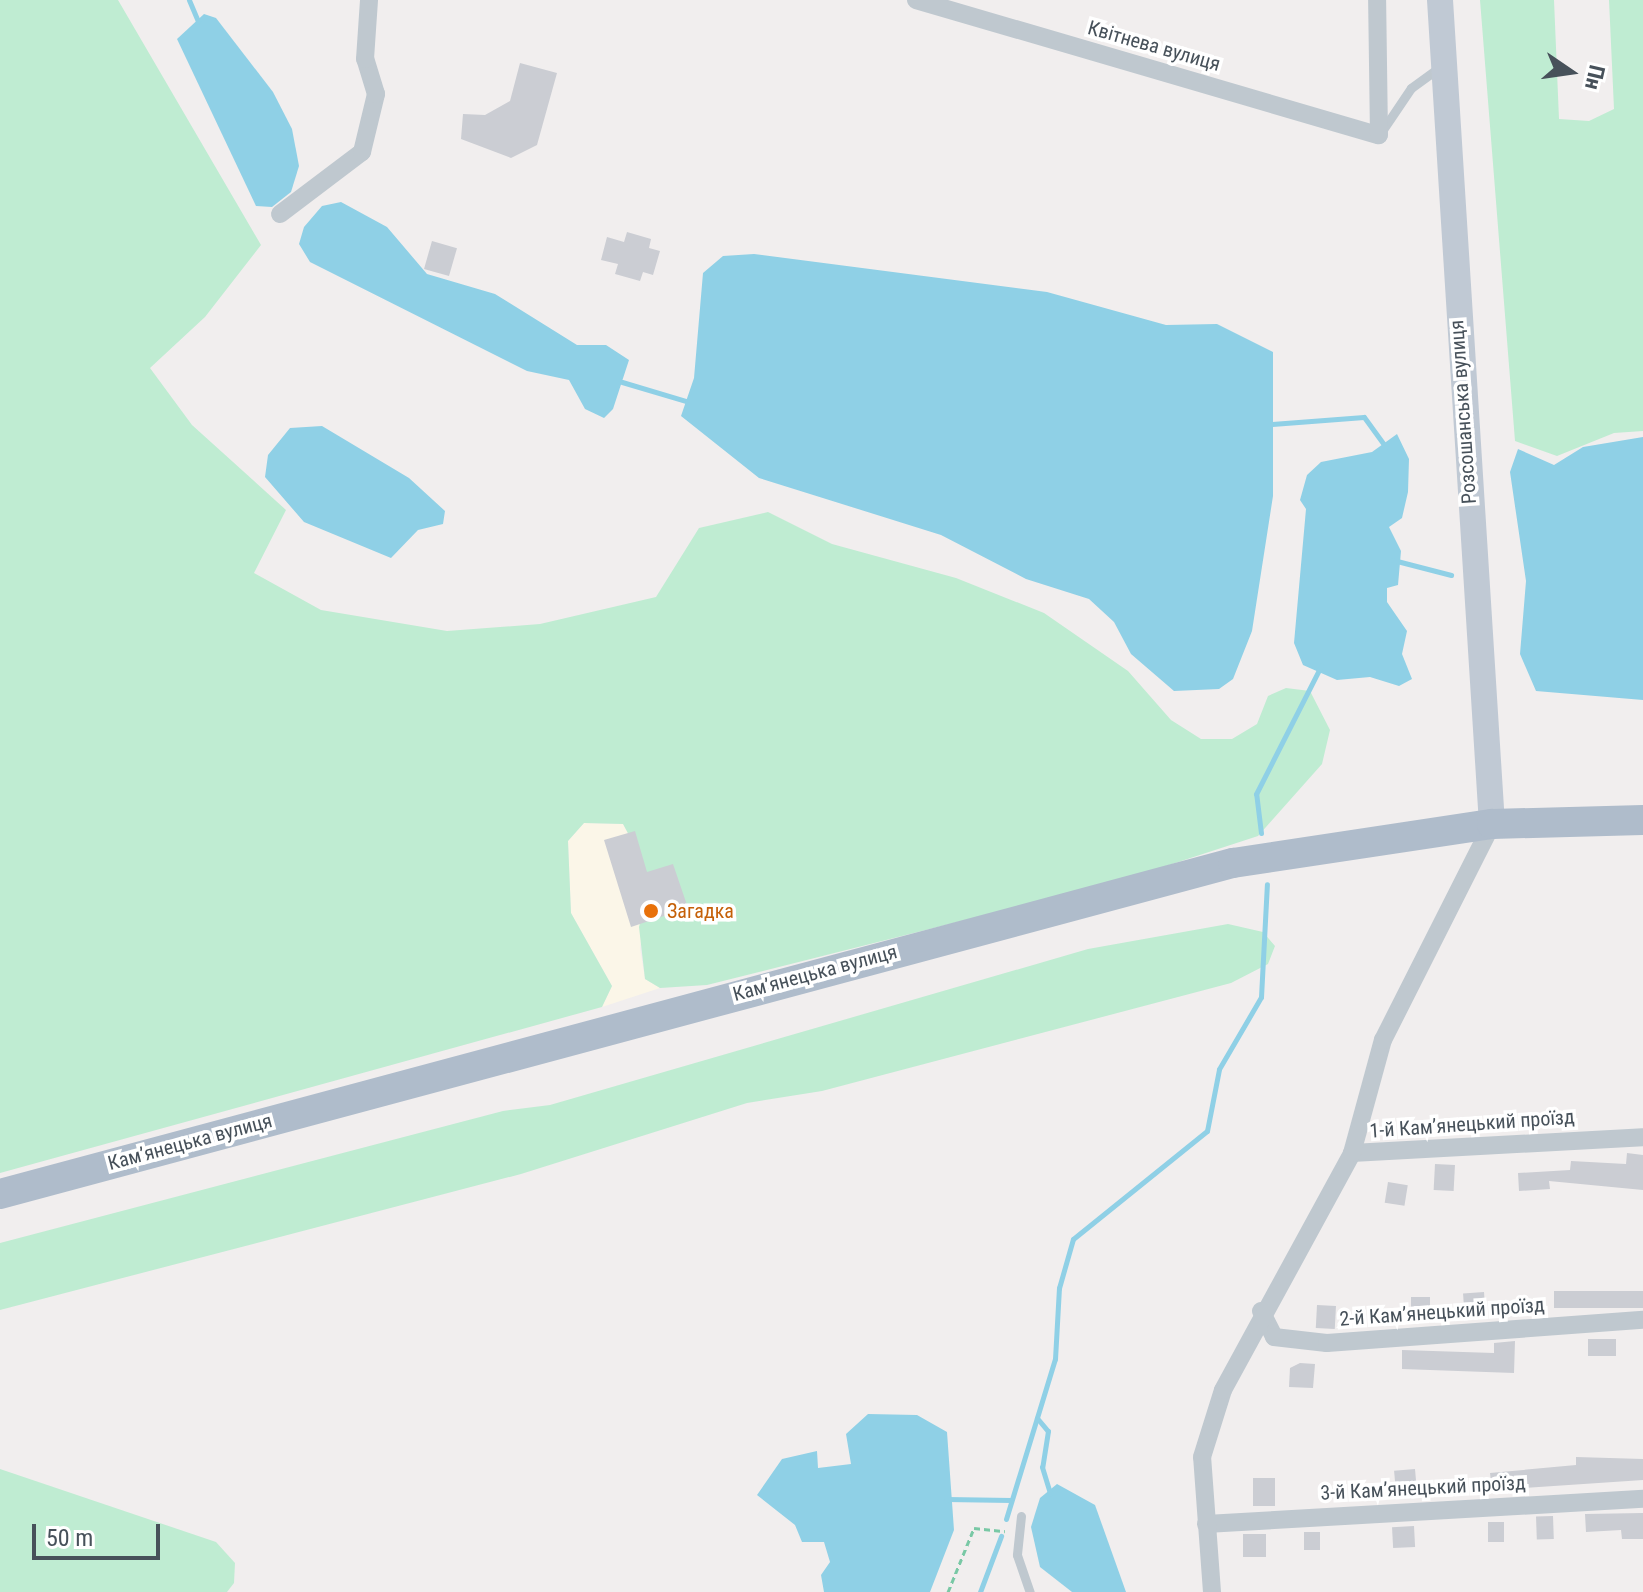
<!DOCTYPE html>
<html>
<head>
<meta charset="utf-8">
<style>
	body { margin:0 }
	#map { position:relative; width:1643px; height:1592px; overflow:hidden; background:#f1eeee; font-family:"Roboto Condensed",sans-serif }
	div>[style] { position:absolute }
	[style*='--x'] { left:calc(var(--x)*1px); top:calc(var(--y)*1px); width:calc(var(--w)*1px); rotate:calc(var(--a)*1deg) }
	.commercial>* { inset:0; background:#fbf6e8 }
	.green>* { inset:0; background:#bfecd2 }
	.water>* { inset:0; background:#8fd0e6 }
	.stream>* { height:5px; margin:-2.5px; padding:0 2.5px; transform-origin:2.5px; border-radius:2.5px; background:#8fd0e6 }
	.building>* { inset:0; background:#cbcdd3; transform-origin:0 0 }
	.path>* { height:3px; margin-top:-1.5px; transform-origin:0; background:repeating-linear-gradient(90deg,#79c8a5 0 6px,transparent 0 10px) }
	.lane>* { height:9px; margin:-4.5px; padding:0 4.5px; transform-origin:4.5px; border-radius:4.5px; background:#bfc8cf }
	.street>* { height:18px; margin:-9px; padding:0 9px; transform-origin:9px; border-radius:9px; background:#bfc8cf }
	.secondary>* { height:26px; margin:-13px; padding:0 13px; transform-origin:13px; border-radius:13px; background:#c0c9d4 }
	.primary>* { height:30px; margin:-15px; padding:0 15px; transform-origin:15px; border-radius:15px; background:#afbccb }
	.dots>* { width:22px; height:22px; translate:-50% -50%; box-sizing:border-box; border:4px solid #fff; border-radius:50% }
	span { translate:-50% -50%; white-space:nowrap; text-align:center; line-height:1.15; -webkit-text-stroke:7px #fff; paint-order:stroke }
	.street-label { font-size:20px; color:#47515a }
	.food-label { font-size:20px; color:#c56008 }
	.left { translate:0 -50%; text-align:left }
	.north { position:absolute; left:1531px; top:32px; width:80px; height:80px; -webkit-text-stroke:6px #fff; paint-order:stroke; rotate:103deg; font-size:22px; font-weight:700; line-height:32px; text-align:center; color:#47515a }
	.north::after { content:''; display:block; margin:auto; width:28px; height:36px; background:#47515a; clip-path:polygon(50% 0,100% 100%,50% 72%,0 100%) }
	.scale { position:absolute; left:32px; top:1524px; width:128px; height:36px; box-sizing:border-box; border:4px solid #47515a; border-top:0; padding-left:10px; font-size:24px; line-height:28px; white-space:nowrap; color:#47515a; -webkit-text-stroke:6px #fff; paint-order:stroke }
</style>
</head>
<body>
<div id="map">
	<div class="commercial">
		<i style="clip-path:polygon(584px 823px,623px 824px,638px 852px,647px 893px,640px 948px,645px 979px,660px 988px,602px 1007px,612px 986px,571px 913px,568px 841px)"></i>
	</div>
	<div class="green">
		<i style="clip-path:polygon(0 0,118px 0,261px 245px,205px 317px,150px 368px,192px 425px,286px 510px,254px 573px,321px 610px,447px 631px,540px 624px,656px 597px,699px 528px,768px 512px,832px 544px,956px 578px,1044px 613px,1128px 671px,1171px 720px,1201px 739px,1232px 739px,1257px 724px,1268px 696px,1286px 688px,1310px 691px,1330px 730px,1322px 764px,1258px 836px,1120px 881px,707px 985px,660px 988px,645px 979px,639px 927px,647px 893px,638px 852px,623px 824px,584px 823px,568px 841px,571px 913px,612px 986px,602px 1007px,0 1173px)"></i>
		<i style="clip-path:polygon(1480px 0,1554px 0,1559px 119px,1589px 121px,1614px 109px,1609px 0,1643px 0,1643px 431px,1614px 433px,1557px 456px,1515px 441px)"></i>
		<i style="clip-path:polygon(1228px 924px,1263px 932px,1275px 946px,1268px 964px,1231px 983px,822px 1091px,747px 1103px,521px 1174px,0 1310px,0 1243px,503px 1111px,550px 1105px,1088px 949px)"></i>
		<i style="clip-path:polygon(0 1469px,216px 1542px,235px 1563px,234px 1583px,227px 1592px,0 1592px)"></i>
	</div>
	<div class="water">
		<i style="clip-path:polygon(204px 14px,216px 18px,273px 92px,292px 129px,299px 166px,291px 192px,272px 207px,256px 206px,177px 39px)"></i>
		<i style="clip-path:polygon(341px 202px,387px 227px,427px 274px,495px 294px,577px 345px,606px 345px,629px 360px,613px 409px,604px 418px,585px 409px,569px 380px,527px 371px,310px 262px,299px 244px,304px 227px,322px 206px)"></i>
		<i style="clip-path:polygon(754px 254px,1047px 292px,1166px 325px,1217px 324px,1273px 352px,1273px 496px,1252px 631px,1233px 679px,1219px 689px,1174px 691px,1131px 654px,1114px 622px,1089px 599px,1026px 579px,941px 535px,759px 478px,681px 416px,694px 378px,703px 273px,723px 256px)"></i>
		<i style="clip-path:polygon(322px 426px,409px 478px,445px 511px,443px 524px,418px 530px,391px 558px,304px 522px,265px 477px,268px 455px,290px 428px)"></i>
		<i style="clip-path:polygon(1397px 434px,1409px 459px,1408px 492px,1402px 518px,1389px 527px,1401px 551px,1398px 585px,1387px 588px,1387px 602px,1407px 631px,1402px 654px,1412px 679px,1399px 686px,1370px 677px,1337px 680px,1303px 665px,1294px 643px,1306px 509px,1300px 500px,1307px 475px,1321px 462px,1372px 452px)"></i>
		<i style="clip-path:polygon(1643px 437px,1643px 700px,1536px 691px,1520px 654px,1526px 581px,1510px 472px,1518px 449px,1554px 465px,1583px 447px)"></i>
		<i style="clip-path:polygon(868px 1414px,917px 1415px,947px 1432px,954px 1530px,930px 1592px,824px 1592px,821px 1575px,830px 1562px,824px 1542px,802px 1542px,795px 1525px,757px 1495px,782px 1459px,817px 1451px,818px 1468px,851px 1464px,846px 1434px)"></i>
		<i style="clip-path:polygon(1057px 1484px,1095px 1505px,1126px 1592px,1072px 1592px,1040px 1567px,1031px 1527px,1040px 1498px)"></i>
	</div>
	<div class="stream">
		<i style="--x:189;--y:0;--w:23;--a:67"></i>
		<i style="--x:622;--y:382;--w:67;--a:16.5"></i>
		<i style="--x:1272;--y:424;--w:92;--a:-4.4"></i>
		<i style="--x:1364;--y:417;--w:37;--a:54"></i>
		<i style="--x:1393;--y:560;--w:60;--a:14.5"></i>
		<i style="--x:1261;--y:833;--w:39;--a:-97"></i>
		<i style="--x:1256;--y:794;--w:144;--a:-63.1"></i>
		<i style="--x:1037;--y:1418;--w:17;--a:50"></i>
		<i style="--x:1048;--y:1431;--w:36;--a:99"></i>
		<i style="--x:1042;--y:1467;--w:28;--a:73"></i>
		<i style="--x:946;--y:1499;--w:65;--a:0.9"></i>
		<i style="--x:1006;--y:1519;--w:167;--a:-73"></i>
		<i style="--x:1055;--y:1359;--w:71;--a:-86.8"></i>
		<i style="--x:1059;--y:1288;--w:51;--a:-74.1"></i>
		<i style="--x:1073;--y:1239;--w:172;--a:-38.9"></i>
		<i style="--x:1207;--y:1131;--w:63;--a:-79"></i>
		<i style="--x:1219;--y:1069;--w:83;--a:-59.7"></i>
		<i style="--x:1261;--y:997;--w:113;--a:-87"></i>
		<i style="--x:980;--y:1592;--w:60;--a:-69.4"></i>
	</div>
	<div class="building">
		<i style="clip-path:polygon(520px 63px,557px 73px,537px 145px,511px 158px,461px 139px,463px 114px,485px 115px,510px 101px)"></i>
		<i style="clip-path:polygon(627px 232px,651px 239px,649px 248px,660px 251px,653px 275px,643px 272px,640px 281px,615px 274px,618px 264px,601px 260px,607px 237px,624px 242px)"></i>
		<i style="left:432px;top:241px;width:26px;height:29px;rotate:16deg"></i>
		<i style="clip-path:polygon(635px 831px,647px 872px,673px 864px,688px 908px,631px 927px,604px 840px)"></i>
		<i style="clip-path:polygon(1627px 1153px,1643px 1155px,1643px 1190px,1549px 1181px,1550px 1189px,1519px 1191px,1518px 1173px,1570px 1170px,1571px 1161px,1626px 1164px)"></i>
		<i style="left:1435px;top:1164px;width:20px;height:26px;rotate:3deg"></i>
		<i style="left:1388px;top:1182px;width:20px;height:21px;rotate:9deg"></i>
		<i style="left:1643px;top:1291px;width:17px;height:89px;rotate:90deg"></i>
		<i style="left:1484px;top:1292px;width:26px;height:21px;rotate:86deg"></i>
		<i style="left:1411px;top:1297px;width:19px;height:20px"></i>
		<i style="left:1317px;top:1305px;width:19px;height:23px;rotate:3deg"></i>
		<i style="left:1588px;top:1339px;width:28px;height:17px"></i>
		<i style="clip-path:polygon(1515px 1341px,1514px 1373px,1402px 1369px,1402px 1350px,1494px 1353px,1494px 1343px)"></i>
		<i style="clip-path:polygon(1300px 1363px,1315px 1364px,1313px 1388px,1289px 1387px,1290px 1368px)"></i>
		<i style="clip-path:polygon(1576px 1457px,1643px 1459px,1643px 1480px,1492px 1490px,1490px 1473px,1576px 1465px)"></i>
		<i style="left:1415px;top:1469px;width:23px;height:21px;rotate:85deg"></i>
		<i style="left:1253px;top:1478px;width:22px;height:28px"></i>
		<i style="clip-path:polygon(1643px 1513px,1643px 1539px,1622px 1539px,1621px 1530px,1586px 1532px,1585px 1514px)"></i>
		<i style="left:1553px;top:1516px;width:23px;height:17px;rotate:88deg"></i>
		<i style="left:1488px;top:1522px;width:16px;height:20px"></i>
		<i style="left:1414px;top:1526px;width:21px;height:22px;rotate:87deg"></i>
		<i style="left:1304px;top:1532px;width:16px;height:18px"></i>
		<i style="left:1266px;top:1534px;width:23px;height:23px;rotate:90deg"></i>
	</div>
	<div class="path">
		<i style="--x:948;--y:1592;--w:69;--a:-67.9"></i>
		<i style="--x:974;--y:1528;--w:31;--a:6"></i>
	</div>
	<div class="lane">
		<i style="--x:1382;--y:131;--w:52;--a:-56"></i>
		<i style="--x:1411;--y:88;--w:37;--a:-36"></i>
		<i style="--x:1021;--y:1516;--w:39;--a:96"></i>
		<i style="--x:1017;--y:1555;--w:39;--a:71"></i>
	</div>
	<div class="street">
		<i style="--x:916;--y:0;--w:482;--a:16.3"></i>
		<i style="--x:1379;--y:135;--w:135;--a:-90.8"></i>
		<i style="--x:280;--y:214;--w:103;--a:-37.1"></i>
		<i style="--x:362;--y:152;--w:60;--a:-76.4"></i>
		<i style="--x:376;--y:94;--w:37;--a:-107"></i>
		<i style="--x:365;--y:59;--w:59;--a:-86.1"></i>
		<i style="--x:1352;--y:1153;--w:291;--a:-3.1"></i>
		<i style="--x:1261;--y:1311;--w:29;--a:63"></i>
		<i style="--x:1274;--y:1337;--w:53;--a:6.5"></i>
		<i style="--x:1327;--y:1343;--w:317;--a:-4.2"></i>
		<i style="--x:1206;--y:1524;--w:438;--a:-3.3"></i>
		<i style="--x:1212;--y:1592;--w:135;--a:-94.2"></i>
		<i style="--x:1202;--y:1457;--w:70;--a:-72.6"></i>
		<i style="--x:1223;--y:1390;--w:270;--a:-61.4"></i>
		<i style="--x:1352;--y:1153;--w:117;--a:-74.7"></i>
		<i style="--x:1383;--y:1040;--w:242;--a:-63.2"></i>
	</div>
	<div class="secondary">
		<i style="--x:1440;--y:0;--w:826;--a:86.39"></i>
	</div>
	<div class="primary">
		<i style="--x:0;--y:1194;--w:1277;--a:-15.03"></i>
		<i style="--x:1233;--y:863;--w:262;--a:-8.6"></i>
		<i style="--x:1492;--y:824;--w:151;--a:-1.5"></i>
	</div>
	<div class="dots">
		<i style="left:651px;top:911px;background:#e8710a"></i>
	</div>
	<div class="street-label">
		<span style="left:1154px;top:46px;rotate:16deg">Квітнева вулиця</span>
		<span style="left:1463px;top:412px;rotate:-94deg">Розсошанська вулиця</span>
		<span style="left:815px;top:973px;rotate:-15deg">Камʼянецька вулиця</span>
		<span style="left:1472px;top:1124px;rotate:-4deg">1-й Камʼянецький проїзд</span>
		<span style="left:190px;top:1142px;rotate:-15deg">Камʼянецька вулиця</span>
		<span style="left:1442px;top:1312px;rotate:-4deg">2-й Камʼянецький проїзд</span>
		<span style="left:1423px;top:1488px;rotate:-3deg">3-й Камʼянецький проїзд</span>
	</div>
	<div class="food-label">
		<span class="left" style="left:667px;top:911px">Загадка</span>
	</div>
	<div class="north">Пн</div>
	<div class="scale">50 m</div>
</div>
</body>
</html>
